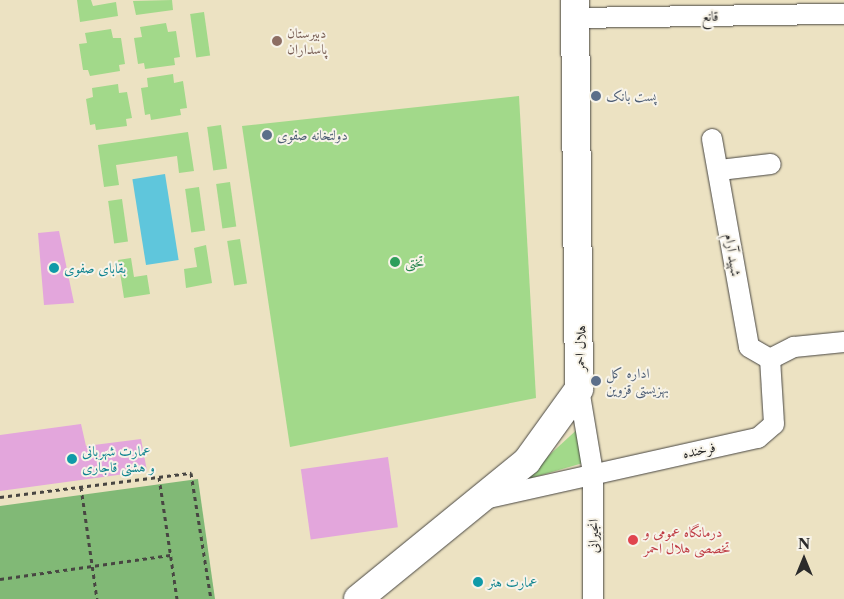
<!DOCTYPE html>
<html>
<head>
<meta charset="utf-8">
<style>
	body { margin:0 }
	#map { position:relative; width:844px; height:599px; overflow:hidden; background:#ece2c2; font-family:"Libre Caslon Text",Amiri,serif }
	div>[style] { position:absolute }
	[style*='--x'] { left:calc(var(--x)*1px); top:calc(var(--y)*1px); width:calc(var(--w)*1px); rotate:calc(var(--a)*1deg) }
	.green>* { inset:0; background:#a2d98a; transform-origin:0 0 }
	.forest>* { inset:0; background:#81b976 }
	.water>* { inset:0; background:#5fc6dc; transform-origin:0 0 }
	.building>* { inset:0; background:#e3a6dc; transform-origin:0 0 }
	.path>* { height:3px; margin-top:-1.5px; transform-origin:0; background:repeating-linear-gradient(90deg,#484642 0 4px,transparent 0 8px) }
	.roads { filter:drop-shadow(0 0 1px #484642) drop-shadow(0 0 1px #484642) }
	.street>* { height:20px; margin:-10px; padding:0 10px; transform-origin:10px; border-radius:10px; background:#fff }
	.primary>* { height:28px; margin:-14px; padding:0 14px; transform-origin:14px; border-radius:14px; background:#fff }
	.dots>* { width:14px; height:14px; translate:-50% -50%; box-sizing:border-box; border:2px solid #f7f3e8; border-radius:50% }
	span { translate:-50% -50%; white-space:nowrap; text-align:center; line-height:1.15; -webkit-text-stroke:4px #f7f3e8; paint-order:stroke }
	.street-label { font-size:14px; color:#2b2b2b }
	.education-label { font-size:14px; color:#785e54 }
	.left { translate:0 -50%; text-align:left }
	.service-label { font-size:14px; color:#4e5e75 }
	.leisure-label { font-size:14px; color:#27864d }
	.culture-label { font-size:14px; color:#0d838f }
	.health-label { font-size:14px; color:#be3a42 }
	.north { position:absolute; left:779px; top:534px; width:50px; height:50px; -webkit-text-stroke:4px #f7f3e8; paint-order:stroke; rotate:0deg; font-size:14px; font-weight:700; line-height:20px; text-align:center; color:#2b2b2b }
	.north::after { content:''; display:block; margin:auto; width:18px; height:22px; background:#2b2b2b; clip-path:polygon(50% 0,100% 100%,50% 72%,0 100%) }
</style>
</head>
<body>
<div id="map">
	<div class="green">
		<i style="clip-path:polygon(77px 0,91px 0,93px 6px,116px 2px,118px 16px,80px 22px)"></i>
		<i style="clip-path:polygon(172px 0,173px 10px,136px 15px,133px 1px)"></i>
		<i style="left:204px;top:12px;width:44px;height:14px;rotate:82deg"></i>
		<i style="clip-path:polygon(166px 23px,168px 32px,176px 31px,180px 57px,174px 58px,175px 65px,145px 69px,144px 63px,138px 64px,134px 38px,142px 37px,140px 27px)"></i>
		<i style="clip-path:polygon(111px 29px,113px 38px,121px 38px,125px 64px,119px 65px,120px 71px,90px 76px,88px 70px,83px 70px,79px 44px,87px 43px,85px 33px)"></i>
		<i style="clip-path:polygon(173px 74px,174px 83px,183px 81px,187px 108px,180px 109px,181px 115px,151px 120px,150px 114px,145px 115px,141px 88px,148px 87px,147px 78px)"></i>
		<i style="clip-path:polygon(118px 84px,119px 93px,127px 92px,132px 118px,126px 119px,127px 126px,96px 130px,95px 124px,90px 125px,86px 99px,93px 97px,92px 88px)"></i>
		<i style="clip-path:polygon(519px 96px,536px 398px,290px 447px,242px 126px)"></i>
		<i style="left:221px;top:125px;width:44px;height:14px;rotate:82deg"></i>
		<i style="clip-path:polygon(188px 132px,194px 171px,179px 173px,177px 156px,116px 165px,119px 185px,104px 187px,98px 145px)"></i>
		<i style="left:230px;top:182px;width:45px;height:14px;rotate:82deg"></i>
		<i style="left:199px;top:187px;width:44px;height:14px;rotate:82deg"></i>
		<i style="left:122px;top:199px;width:43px;height:14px;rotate:82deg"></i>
		<i style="left:240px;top:239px;width:45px;height:13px;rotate:81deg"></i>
		<i style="clip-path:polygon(206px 245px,212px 283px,186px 288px,184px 269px,197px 267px,194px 248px)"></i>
		<i style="clip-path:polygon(131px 258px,134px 277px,147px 275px,150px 294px,124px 298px,118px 260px)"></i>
		<i style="clip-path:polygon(582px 425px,583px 463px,521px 481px)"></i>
	</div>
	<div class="forest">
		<i style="clip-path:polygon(198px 479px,215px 599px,0 599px,0 506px)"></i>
	</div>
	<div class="water">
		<i style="left:165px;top:174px;width:87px;height:33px;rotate:81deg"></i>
	</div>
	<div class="building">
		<i style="clip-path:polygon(59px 231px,74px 303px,44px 305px,38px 233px)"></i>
		<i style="clip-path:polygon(81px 424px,86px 446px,141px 439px,147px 471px,0 491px,0 435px)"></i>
		<i style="left:388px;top:457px;width:71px;height:88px;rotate:82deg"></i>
	</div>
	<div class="path">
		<i style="--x:159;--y:477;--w:123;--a:81.6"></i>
		<i style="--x:81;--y:487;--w:113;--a:81.9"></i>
		<i style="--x:0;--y:497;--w:193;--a:-7.2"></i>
		<i style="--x:191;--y:473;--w:128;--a:81"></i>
		<i style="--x:0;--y:579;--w:172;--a:-8"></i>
	</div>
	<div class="roads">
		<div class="street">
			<i style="--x:575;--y:18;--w:269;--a:-0.9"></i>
			<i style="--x:712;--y:139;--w:211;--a:79.9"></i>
			<i style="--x:749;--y:347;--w:24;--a:30"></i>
			<i style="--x:720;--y:170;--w:51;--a:-6.7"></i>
			<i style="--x:770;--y:359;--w:27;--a:-27"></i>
			<i style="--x:794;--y:347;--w:50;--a:-5.7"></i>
			<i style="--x:579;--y:389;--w:85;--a:80.5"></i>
			<i style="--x:593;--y:473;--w:126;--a:90"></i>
			<i style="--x:484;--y:499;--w:281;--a:-12.6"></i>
			<i style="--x:758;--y:438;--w:21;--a:-41"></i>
			<i style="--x:774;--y:424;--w:65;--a:-93.5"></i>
		</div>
		<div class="primary">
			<i style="--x:358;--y:599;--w:218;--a:-39.2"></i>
			<i style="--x:527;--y:461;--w:89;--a:-54.2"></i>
			<i style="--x:579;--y:389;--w:389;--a:-90.6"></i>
		</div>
	</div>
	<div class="dots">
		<i style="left:277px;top:41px;background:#8d6e63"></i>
		<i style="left:596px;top:96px;background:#5c6f8a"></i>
		<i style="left:267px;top:135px;background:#5c6f8a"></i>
		<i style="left:395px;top:262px;background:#2e9e5b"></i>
		<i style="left:54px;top:268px;background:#0f9aa8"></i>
		<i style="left:596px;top:381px;background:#5c6f8a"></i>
		<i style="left:72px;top:459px;background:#0f9aa8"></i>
		<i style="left:633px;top:540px;background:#e0444e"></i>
		<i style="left:478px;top:582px;background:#0f9aa8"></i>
	</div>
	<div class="street-label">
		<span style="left:710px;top:16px;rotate:-1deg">قانع</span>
		<span style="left:733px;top:255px;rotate:81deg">شهید آرام</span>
		<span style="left:580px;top:348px;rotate:-88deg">هلال احمر</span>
		<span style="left:699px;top:450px;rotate:-12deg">فرخنده</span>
		<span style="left:593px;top:536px;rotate:-90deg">انجیرانی</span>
	</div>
	<div class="education-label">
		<span class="left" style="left:287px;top:41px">دبیرستان<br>پاسداران</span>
	</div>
	<div class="service-label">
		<span class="left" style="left:606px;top:96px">پست بانک</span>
		<span class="left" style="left:277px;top:135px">دولتخانه صفوی</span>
		<span class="left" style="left:606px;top:381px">اداره کل<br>بهزیستی قزوین</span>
	</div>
	<div class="leisure-label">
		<span class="left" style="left:405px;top:262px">تختی</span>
	</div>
	<div class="culture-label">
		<span class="left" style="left:64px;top:268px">بقابای صفوی</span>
		<span class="left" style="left:82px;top:459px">عمارت شهربانی<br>و هشتی قاجاری</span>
		<span class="left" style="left:488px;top:582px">عمارت هنر</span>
	</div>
	<div class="health-label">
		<span class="left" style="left:644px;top:540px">درمانگاه عمومی و<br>تخصصی هلال احمر</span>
	</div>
	<div class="north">N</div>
</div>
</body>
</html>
